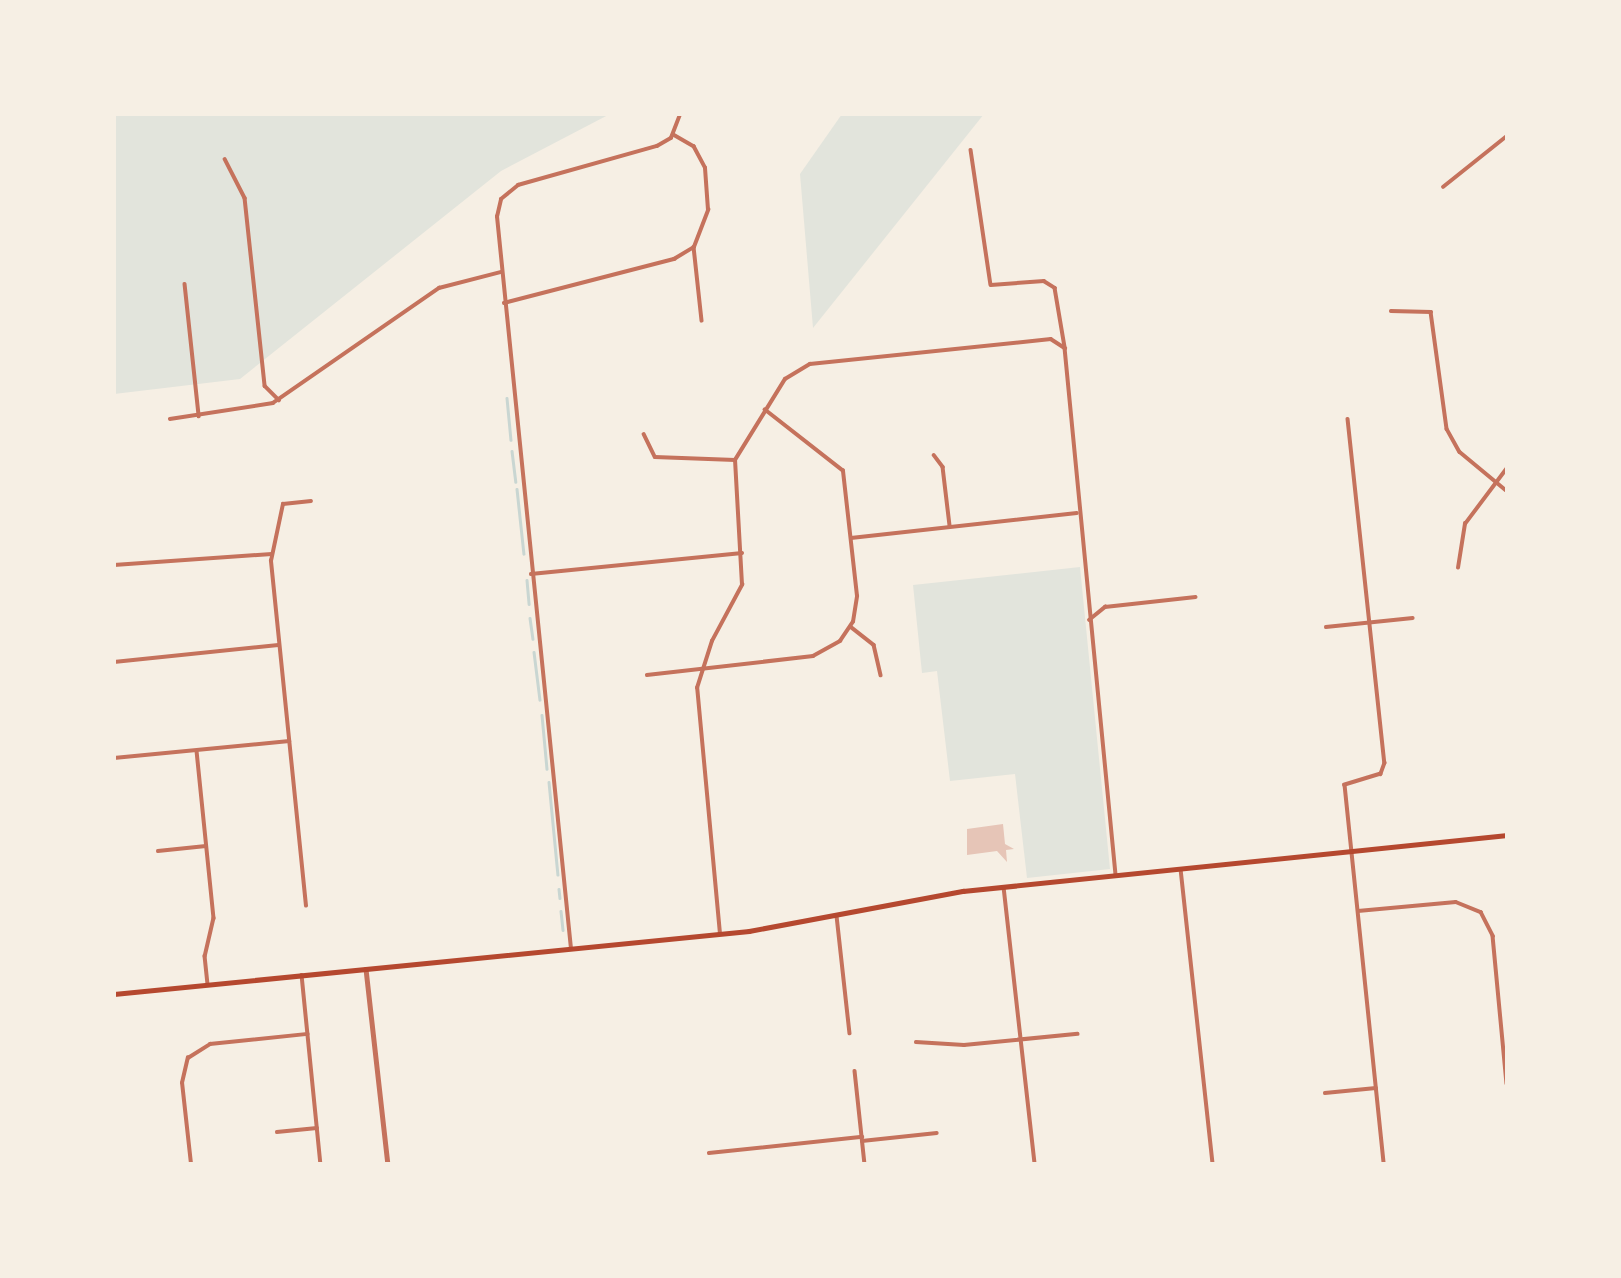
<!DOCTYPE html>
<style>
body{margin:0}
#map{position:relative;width:1621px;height:1278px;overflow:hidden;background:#f6efe4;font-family:Roboto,sans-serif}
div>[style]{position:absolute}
.green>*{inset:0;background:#e2e4dc}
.stream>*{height:2.5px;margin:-1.25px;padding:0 1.25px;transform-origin:1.25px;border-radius:1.25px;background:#c9d6d2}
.building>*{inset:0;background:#e6c5b7}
.minor>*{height:3.5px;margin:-1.75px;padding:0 1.75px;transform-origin:1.75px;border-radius:1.75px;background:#c5725c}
.tertiary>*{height:4.5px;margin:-2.25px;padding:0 2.25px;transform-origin:2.25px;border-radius:2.25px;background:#c5725c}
.secondary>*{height:4.5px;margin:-2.25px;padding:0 2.25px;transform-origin:2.25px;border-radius:2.25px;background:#b5482f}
span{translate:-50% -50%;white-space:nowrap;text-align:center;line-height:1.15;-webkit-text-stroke:6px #f6efe4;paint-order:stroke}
.frame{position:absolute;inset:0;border:116px solid #f6efe4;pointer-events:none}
</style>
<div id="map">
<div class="green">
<i style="clip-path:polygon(114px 114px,610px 114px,501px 171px,240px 379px,114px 394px)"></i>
<i style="clip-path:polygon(842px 114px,984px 114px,813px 328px,800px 174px)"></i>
<i style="clip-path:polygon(1080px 567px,1110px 869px,1027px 878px,1015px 774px,950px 781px,937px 671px,922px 673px,913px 585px)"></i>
</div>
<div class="stream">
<i style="left:507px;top:398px;width:42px;rotate:84.6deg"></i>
<i style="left:512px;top:451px;width:31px;rotate:83deg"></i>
<i style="left:517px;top:489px;width:65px;rotate:83.9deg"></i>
<i style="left:527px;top:580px;width:24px;rotate:85deg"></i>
<i style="left:530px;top:618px;width:21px;rotate:82deg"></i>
<i style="left:534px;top:652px;width:48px;rotate:82.9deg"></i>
<i style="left:542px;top:715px;width:54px;rotate:84.7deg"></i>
<i style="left:549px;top:782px;width:93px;rotate:84.5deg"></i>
<i style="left:559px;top:889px;width:9px;rotate:84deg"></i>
<i style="left:561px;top:911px;width:19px;rotate:84deg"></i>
</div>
<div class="building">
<i style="clip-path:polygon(1003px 824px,1005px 844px,1014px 849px,1006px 850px,1007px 862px,997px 851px,967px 855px,967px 829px)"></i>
</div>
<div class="minor">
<i style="left:971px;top:150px;width:136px;rotate:81.6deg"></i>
<i style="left:991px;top:285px;width:53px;rotate:-4.3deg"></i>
<i style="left:1044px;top:281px;width:13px;rotate:32deg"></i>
<i style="left:1055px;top:288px;width:60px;rotate:80.4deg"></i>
<i style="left:225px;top:159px;width:44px;rotate:62.9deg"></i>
<i style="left:245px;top:198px;width:189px;rotate:83.9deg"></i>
<i style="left:265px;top:386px;width:20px;rotate:45deg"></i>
<i style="left:1443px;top:187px;width:82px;rotate:-38.6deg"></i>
<i style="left:694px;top:247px;width:74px;rotate:83.8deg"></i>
<i style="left:185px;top:284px;width:133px;rotate:83.9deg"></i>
<i style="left:504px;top:303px;width:176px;rotate:-14.5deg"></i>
<i style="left:674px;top:259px;width:23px;rotate:-31deg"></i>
<i style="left:694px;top:247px;width:40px;rotate:-69deg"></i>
<i style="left:708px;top:210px;width:42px;rotate:-94.1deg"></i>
<i style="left:705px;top:168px;width:24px;rotate:-118deg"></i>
<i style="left:694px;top:147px;width:24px;rotate:-150deg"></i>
<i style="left:1391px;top:311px;width:40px;rotate:1.4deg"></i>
<i style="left:1431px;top:312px;width:118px;rotate:82.2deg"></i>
<i style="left:1447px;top:429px;width:26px;rotate:61deg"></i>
<i style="left:1460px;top:452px;width:61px;rotate:39.7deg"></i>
<i style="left:170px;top:419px;width:104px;rotate:-8.8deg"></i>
<i style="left:273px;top:403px;width:202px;rotate:-34.7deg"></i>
<i style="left:439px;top:288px;width:64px;rotate:-14.5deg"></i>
<i style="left:1348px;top:419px;width:346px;rotate:83.9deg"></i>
<i style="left:1385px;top:763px;width:12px;rotate:110deg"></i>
<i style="left:1381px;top:774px;width:38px;rotate:163deg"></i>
<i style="left:1345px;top:785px;width:381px;rotate:84.1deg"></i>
<i style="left:644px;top:434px;width:25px;rotate:64deg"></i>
<i style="left:655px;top:457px;width:80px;rotate:2.1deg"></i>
<i style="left:934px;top:455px;width:15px;rotate:53deg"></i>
<i style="left:943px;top:467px;width:59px;rotate:83.2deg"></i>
<i style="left:851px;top:538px;width:227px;rotate:-6.3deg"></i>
<i style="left:114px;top:565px;width:158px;rotate:-4deg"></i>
<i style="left:1458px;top:568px;width:45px;rotate:-81deg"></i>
<i style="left:1465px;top:524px;width:70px;rotate:-53.1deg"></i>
<i style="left:531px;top:574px;width:212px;rotate:-5.7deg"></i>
<i style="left:1089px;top:620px;width:21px;rotate:-39deg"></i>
<i style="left:1105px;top:607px;width:91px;rotate:-6.3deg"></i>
<i style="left:851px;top:627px;width:29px;rotate:38deg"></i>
<i style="left:874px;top:645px;width:31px;rotate:77deg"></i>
<i style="left:1326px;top:627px;width:87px;rotate:-5.9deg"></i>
<i style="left:114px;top:662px;width:165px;rotate:-5.9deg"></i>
<i style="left:647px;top:675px;width:167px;rotate:-6.5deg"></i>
<i style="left:813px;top:656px;width:31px;rotate:-29deg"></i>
<i style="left:840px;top:641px;width:23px;rotate:-56deg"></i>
<i style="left:853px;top:622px;width:26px;rotate:-81deg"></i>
<i style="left:857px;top:596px;width:126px;rotate:-96.4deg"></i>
<i style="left:843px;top:471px;width:99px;rotate:-142deg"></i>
<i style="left:197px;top:751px;width:168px;rotate:84.2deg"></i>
<i style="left:214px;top:918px;width:39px;rotate:103deg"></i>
<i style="left:205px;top:956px;width:29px;rotate:84deg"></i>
<i style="left:114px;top:758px;width:176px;rotate:-5.5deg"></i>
<i style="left:158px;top:851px;width:48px;rotate:-5.9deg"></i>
<i style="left:1181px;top:869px;width:297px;rotate:83.8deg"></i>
<i style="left:1004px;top:887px;width:279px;rotate:83.6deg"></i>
<i style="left:306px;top:906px;width:347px;rotate:-95.8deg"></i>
<i style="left:271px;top:561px;width:58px;rotate:-78.1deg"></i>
<i style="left:283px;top:504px;width:28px;rotate:-6deg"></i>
<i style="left:1358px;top:911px;width:98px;rotate:-5.2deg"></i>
<i style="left:1456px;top:902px;width:27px;rotate:22deg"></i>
<i style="left:1481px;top:912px;width:27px;rotate:63deg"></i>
<i style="left:1493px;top:936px;width:148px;rotate:84.6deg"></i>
<i style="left:837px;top:916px;width:118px;rotate:83.7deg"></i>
<i style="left:720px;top:934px;width:247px;rotate:-95.3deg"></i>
<i style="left:697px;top:688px;width:49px;rotate:-72.3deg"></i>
<i style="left:712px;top:641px;width:64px;rotate:-61.8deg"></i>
<i style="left:742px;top:585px;width:125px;rotate:-93.2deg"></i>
<i style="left:735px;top:460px;width:95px;rotate:-58.3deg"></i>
<i style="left:785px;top:379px;width:29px;rotate:-31deg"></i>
<i style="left:810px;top:364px;width:242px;rotate:-5.9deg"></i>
<i style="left:1051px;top:339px;width:17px;rotate:33deg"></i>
<i style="left:1065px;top:348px;width:529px;rotate:84.47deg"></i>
<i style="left:571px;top:949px;width:736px;rotate:-95.77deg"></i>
<i style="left:497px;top:217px;width:18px;rotate:-77deg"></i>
<i style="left:501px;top:199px;width:22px;rotate:-39deg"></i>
<i style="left:518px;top:185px;width:144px;rotate:-15.7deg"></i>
<i style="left:657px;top:146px;width:16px;rotate:-30deg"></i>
<i style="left:671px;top:138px;width:26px;rotate:-69deg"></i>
<i style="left:302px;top:975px;width:190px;rotate:84.3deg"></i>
<i style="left:916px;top:1042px;width:48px;rotate:3.6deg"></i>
<i style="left:964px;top:1045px;width:114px;rotate:-5.6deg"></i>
<i style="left:855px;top:1071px;width:94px;rotate:83.9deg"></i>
<i style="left:1325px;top:1093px;width:51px;rotate:-5.6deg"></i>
<i style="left:277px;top:1132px;width:40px;rotate:-5.7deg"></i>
<i style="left:862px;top:1141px;width:75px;rotate:-6.1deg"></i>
<i style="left:709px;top:1153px;width:154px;rotate:-6deg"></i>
<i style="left:191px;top:1164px;width:81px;rotate:-96.3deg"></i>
<i style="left:182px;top:1083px;width:26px;rotate:-77deg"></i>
<i style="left:188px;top:1058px;width:26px;rotate:-32deg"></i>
<i style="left:210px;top:1044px;width:98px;rotate:-5.9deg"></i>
</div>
<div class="tertiary">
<i style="left:366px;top:969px;width:196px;rotate:83.6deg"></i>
</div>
<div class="secondary">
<i style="left:114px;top:994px;width:638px;rotate:-5.67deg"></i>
<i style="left:749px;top:931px;width:218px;rotate:-10.6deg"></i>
<i style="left:963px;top:891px;width:547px;rotate:-5.88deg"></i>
</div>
<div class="frame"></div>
</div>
